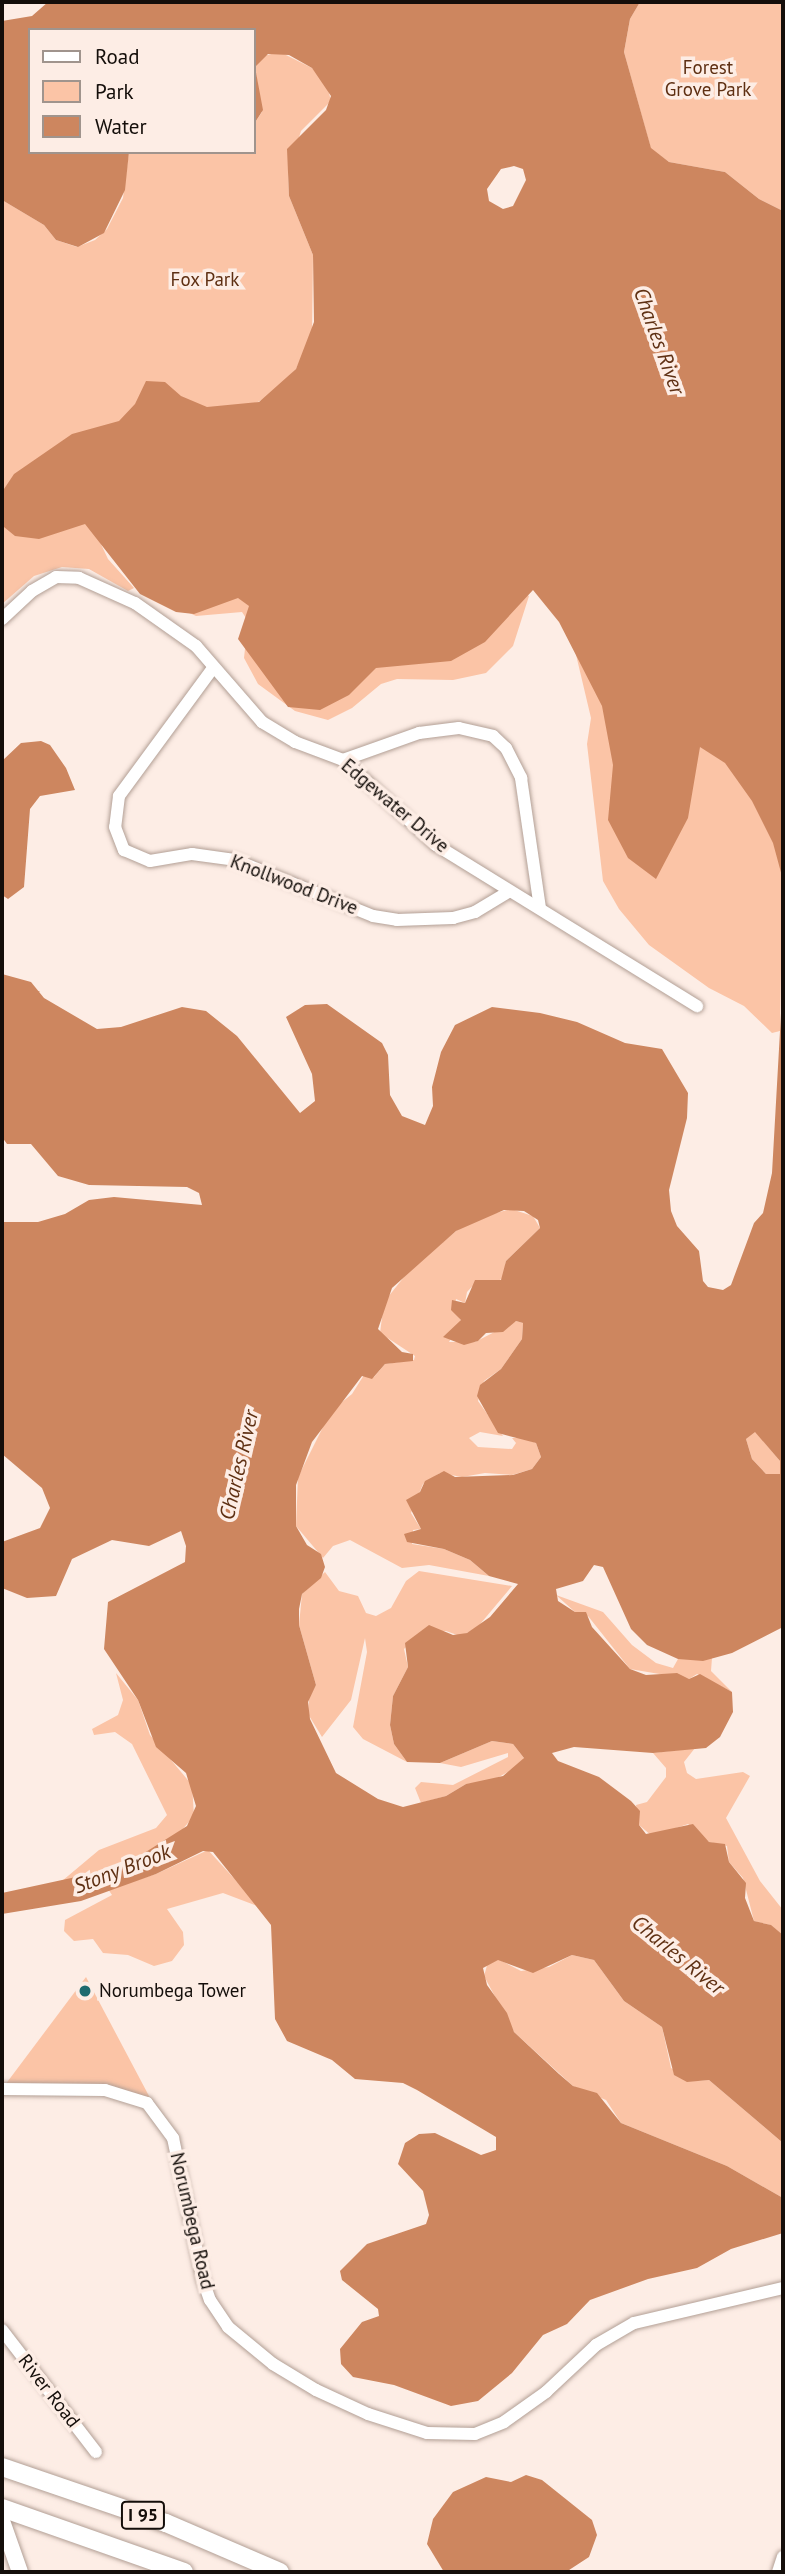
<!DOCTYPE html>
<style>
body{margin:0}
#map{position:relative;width:785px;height:2574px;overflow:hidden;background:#fdede5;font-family:"PT Sans",sans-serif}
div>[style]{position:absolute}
.green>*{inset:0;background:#fbc4a6}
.water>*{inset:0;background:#cd865f}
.roads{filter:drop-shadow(0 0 2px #b29f95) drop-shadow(0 0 2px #b29f95)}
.minor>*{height:12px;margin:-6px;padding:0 6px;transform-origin:6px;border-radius:6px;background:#fff}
.major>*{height:16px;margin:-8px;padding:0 8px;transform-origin:8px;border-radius:8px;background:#fff}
.highway>*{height:18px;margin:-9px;padding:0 9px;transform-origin:9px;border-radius:9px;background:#fff}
.dots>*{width:19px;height:19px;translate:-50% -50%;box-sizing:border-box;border:4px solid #fdede5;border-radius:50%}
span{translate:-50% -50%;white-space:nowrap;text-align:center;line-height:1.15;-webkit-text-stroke:7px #fdede5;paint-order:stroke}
.shield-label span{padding:2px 5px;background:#fdede5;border:2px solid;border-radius:5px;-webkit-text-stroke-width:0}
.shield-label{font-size:18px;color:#140e0a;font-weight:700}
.park-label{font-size:19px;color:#5e2f12}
.street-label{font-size:19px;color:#140e0a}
.poi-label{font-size:19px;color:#140e0a}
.left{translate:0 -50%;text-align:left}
.water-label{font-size:21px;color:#5f3013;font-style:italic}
.frame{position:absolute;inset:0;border:4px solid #140e0a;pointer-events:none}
.legend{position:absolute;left:28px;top:28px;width:228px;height:126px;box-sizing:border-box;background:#fdede5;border:2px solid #a0948d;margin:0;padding:9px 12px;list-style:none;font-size:21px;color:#140e0a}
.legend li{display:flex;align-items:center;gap:14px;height:35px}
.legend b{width:35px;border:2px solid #a0948d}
</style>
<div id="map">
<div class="green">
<i style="clip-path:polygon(640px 2px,783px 2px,783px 211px,759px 199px,725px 172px,669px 162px,651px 149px,624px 52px,630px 19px)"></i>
<i style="clip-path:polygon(280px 52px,312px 68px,327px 85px,331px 101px,301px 131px,288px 172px,289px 196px,313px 255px,312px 336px,296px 369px,271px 395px,256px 403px,529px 596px,513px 646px,486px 673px,453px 680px,397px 679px,381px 684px,352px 708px,328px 720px,295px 711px,258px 684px,244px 658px,248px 621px,242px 612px,196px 616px,179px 608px,100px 542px,108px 559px,134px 588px,128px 591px,89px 569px,62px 567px,34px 576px,2px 604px,2px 200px,44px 225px,56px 240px,77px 247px,95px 240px,107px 229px,123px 198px,129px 152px,254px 152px,254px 124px,262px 112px,255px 67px,263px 56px)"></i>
<i style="clip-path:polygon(573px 642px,716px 747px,783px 845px,780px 1031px,772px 1033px,744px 1006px,709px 988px,649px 945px,619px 909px,603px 881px,587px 744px,591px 718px)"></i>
<i style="clip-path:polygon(511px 1209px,533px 1216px,540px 1228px,506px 1261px,503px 1278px,495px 1283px,478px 1280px,467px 1292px,465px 1303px,456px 1299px,454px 1312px,461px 1320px,449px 1342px,475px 1342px,516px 1321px,523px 1323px,522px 1339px,501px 1369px,484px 1381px,478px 1401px,503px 1436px,480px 1432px,469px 1438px,478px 1447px,512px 1449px,516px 1443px,512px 1438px,523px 1438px,536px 1443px,541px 1457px,532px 1469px,512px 1475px,485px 1473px,462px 1477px,440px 1473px,423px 1484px,411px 1513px,421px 1529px,413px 1530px,412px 1544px,444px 1549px,470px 1560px,489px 1576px,429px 1565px,402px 1568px,350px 1540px,333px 1546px,323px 1558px,296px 1526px,298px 1477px,331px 1411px,352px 1394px,364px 1375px,374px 1377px,385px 1364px,414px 1360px,415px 1356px,380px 1333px,384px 1302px,408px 1272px,456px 1231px,477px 1218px)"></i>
<i style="clip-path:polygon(755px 1431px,780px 1461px,780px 1474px,766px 1474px,752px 1459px,746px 1439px)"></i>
<i style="clip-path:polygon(419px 1571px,512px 1586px,476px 1629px,460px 1636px,446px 1631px,421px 1633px,404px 1649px,408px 1667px,393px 1696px,390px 1725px,394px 1744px,407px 1762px,363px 1739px,353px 1727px,367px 1652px,365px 1638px,351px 1700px,322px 1737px,308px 1714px,309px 1698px,316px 1685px,299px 1625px,302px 1594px,325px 1572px,339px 1591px,358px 1596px,366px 1613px,376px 1616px,391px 1608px,406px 1581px)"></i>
<i style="clip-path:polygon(556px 1595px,603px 1612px,632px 1645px,656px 1663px,673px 1668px,678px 1659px,712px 1658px,711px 1671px,732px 1692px,697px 1674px,689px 1679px,630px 1669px,588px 1616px,575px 1612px)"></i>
<i style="clip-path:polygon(116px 1673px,138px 1700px,150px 1735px,192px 1785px,194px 1816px,181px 1831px,122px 1867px,62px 1881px,99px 1850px,156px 1828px,167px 1815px,132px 1744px,115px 1732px,94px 1735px,92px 1729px,118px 1715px,123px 1700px)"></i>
<i style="clip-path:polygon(492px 1741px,513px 1744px,524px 1758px,520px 1765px,490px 1782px,466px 1784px,446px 1796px,421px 1803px,415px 1788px,421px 1782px,453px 1785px,508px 1757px,508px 1753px,461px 1767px,440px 1763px)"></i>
<i style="clip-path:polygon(695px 1748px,684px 1762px,687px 1773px,696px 1779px,743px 1772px,750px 1776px,726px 1818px,760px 1881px,783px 1910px,783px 1935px,770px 1925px,754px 1921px,743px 1878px,729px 1862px,727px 1846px,709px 1842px,688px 1824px,652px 1836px,639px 1825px,636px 1805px,647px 1802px,666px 1777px,666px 1768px,653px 1753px)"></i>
<i style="clip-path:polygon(208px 1850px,260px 1907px,223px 1893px,167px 1909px,183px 1932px,184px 1945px,172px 1961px,154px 1966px,128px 1955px,103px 1953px,93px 1939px,74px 1941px,64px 1931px,65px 1920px,112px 1895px,108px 1889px,156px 1874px)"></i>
<i style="clip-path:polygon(572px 1955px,594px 1960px,624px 2001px,662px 2027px,671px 2068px,694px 2081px,709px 2080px,783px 2143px,783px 2198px,727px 2166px,621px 2123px,606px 2100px,573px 2086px,514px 2032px,484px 1976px,488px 1962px,498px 1959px,521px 1971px,549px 1967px)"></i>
<i style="clip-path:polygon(86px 1977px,158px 2113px,135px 2095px,2px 2089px)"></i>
</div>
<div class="water">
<i style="clip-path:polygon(evenodd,48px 2px,640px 2px,630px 19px,624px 52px,651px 148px,669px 162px,725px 172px,759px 199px,783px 211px,783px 880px,773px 843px,752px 801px,725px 763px,700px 747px,688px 818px,656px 879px,628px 858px,608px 820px,613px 765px,602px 706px,559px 622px,533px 590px,485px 642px,451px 661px,376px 668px,349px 695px,320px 710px,288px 707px,238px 639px,249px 606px,238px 598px,194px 614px,176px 612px,140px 594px,85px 524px,39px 539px,15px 536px,4px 527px,2px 492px,14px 474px,72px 434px,119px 421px,135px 404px,146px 381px,165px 382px,181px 396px,207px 407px,259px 402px,296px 369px,314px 322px,313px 255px,289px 196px,287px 149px,326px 110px,331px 96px,312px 68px,289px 55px,268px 54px,255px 67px,263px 110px,254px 124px,254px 30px,30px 30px,30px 152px,129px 152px,125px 190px,104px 233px,78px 247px,56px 240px,44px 225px,2px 200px,2px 21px,32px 16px,48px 2px,514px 166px,523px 169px,526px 180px,513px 206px,503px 209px,489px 201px,487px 189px,501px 169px,514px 166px)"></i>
<i style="clip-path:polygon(41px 741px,50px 745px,66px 768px,75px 790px,40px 796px,30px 809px,24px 887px,8px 899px,2px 895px,2px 761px,21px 743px)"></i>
<i style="clip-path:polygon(evenodd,2px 974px,31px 982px,44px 998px,97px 1029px,121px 1027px,182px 1007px,206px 1011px,237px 1036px,300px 1113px,315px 1101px,312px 1074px,286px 1017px,305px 1005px,327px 1004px,382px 1043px,388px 1055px,390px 1095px,402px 1116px,425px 1125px,433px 1106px,432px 1087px,441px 1052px,455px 1025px,492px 1007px,540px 1013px,577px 1022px,625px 1043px,662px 1049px,688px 1093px,687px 1118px,669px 1190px,671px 1211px,677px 1226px,699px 1251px,703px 1281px,708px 1287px,723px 1290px,731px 1285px,754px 1223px,763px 1213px,772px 1173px,783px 978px,783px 1627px,732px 1653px,703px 1661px,678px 1659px,647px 1645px,631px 1629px,603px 1567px,594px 1565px,583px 1581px,556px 1589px,558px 1601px,575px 1612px,586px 1612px,592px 1627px,630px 1669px,646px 1675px,677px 1673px,689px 1679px,700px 1674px,732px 1692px,733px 1712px,720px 1737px,706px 1748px,653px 1753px,574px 1747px,552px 1753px,558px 1761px,599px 1777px,631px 1801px,640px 1811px,639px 1825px,646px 1834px,693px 1824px,709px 1842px,725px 1844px,729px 1862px,746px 1883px,745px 1898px,754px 1921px,771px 1925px,783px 1935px,783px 2143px,709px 2080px,687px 2082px,674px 2075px,662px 2027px,624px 2001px,594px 1960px,572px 1955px,533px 1973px,498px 1960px,483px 1968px,487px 1985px,507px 2013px,514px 2032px,559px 2074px,573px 2086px,597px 2093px,621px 2123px,727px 2166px,783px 2198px,783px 2233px,731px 2249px,697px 2268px,648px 2279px,590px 2300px,567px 2324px,543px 2335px,512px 2373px,478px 2401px,451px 2406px,394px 2385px,353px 2377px,341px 2364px,340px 2349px,362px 2322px,379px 2316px,378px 2309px,342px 2280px,340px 2271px,367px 2244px,426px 2224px,429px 2215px,423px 2191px,398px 2164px,405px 2143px,419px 2134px,435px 2133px,481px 2155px,496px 2150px,496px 2137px,417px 2090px,403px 2083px,355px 2079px,332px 2060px,287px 2041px,275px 2019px,271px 1925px,213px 1852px,203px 1851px,156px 1874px,81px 1901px,2px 1914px,2px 1893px,122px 1867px,187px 1826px,196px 1806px,186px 1773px,156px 1747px,138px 1700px,104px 1649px,108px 1602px,185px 1562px,186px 1546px,181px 1531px,149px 1546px,112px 1540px,72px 1559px,56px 1596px,27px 1598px,2px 1588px,2px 1542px,40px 1528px,50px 1508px,42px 1488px,2px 1454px,2px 1222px,38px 1222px,65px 1214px,89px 1200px,114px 1197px,202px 1205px,199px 1193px,187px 1187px,89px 1185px,58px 1176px,31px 1144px,7px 1144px,2px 1137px,2px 974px,504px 1210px,524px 1211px,538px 1220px,540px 1228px,506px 1261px,501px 1280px,475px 1280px,465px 1303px,452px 1300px,451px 1310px,461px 1320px,443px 1337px,464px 1345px,478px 1341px,486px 1333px,503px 1332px,516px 1321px,523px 1323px,522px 1339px,501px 1369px,480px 1385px,477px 1396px,498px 1433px,536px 1443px,541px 1457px,532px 1469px,513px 1475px,455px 1477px,444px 1471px,425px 1481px,420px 1492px,406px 1500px,421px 1529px,404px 1534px,407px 1542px,444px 1549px,470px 1560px,489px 1576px,518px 1584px,490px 1617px,467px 1633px,453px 1635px,429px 1625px,405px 1643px,408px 1667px,393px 1696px,390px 1725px,394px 1744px,407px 1762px,440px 1763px,492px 1741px,513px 1744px,524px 1758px,503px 1776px,466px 1784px,446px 1796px,403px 1807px,378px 1799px,336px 1773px,310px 1719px,308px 1702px,316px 1685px,299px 1625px,299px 1609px,302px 1594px,321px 1578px,325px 1567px,321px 1554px,307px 1545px,296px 1526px,296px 1485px,312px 1442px,362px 1376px,372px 1379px,385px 1364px,413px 1361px,413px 1354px,402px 1352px,378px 1329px,392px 1288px,456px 1231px,504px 1210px,2px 974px,755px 1432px,780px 1461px,780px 1474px,766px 1474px,752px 1459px,746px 1439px,755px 1432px)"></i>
<i style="clip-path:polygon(526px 2475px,542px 2480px,592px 2520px,597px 2535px,589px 2557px,566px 2572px,444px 2572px,427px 2544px,433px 2519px,453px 2492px,486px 2477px,511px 2482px)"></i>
</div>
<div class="roads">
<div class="minor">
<i style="left:2px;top:619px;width:41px;rotate:-43deg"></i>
<i style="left:32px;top:591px;width:28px;rotate:-30deg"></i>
<i style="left:56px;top:577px;width:23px;rotate:2deg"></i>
<i style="left:79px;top:578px;width:61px;rotate:24.1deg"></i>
<i style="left:135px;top:603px;width:75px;rotate:35.2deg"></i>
<i style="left:196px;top:646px;width:101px;rotate:49deg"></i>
<i style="left:262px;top:722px;width:39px;rotate:31deg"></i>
<i style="left:295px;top:742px;width:51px;rotate:20.6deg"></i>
<i style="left:343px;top:760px;width:126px;rotate:42.4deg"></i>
<i style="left:436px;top:845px;width:307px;rotate:31.7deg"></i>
<i style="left:213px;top:668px;width:159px;rotate:126.3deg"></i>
<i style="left:119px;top:796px;width:31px;rotate:97deg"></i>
<i style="left:115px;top:827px;width:25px;rotate:69deg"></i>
<i style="left:124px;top:850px;width:28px;rotate:23deg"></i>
<i style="left:150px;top:861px;width:43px;rotate:-9.5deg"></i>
<i style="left:192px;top:854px;width:43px;rotate:7.9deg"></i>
<i style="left:235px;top:860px;width:149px;rotate:22.1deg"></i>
<i style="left:373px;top:916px;width:24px;rotate:9deg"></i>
<i style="left:397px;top:920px;width:56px;rotate:-2deg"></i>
<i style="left:453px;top:918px;width:23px;rotate:-15deg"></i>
<i style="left:475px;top:912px;width:39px;rotate:-31deg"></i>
<i style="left:343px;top:760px;width:81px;rotate:-19.6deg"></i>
<i style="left:419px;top:733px;width:40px;rotate:-7.1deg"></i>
<i style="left:459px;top:728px;width:35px;rotate:13deg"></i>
<i style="left:493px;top:736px;width:18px;rotate:43deg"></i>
<i style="left:506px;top:748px;width:34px;rotate:63deg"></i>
<i style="left:521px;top:778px;width:131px;rotate:81.7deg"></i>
<i style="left:2px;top:2089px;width:103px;rotate:0.6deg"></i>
<i style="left:105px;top:2090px;width:44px;rotate:17.2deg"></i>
<i style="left:147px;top:2103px;width:44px;rotate:53.4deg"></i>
<i style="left:173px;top:2138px;width:145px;rotate:78.1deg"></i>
<i style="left:203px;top:2280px;width:21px;rotate:71deg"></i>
<i style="left:210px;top:2300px;width:32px;rotate:56deg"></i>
<i style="left:228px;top:2327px;width:58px;rotate:39.4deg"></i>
<i style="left:273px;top:2364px;width:50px;rotate:31.2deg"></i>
<i style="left:316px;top:2390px;width:57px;rotate:24.8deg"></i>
<i style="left:368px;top:2414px;width:62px;rotate:17.9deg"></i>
<i style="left:427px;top:2433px;width:48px;rotate:1.2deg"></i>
<i style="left:475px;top:2434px;width:31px;rotate:-22deg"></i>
<i style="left:504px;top:2422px;width:52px;rotate:-35.5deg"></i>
<i style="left:546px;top:2392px;width:69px;rotate:-43.2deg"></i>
<i style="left:596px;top:2345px;width:44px;rotate:-30.1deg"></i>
<i style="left:634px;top:2323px;width:153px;rotate:-13.2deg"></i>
<i style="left:2px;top:2330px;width:154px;rotate:52.4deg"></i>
<i style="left:778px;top:2572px;width:16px;rotate:-72deg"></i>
</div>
<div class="major">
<i style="left:2px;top:2521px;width:54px;rotate:70.6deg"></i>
</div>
<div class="highway">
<i style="left:2px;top:2467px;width:173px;rotate:18.9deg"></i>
<i style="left:166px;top:2523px;width:124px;rotate:23.3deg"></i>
<i style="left:2px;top:2508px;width:193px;rotate:19.4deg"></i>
</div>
</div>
<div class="dots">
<i style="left:85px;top:1991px;background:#1f6b6f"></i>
</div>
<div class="shield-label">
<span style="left:143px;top:2515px">I 95</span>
</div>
<div class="park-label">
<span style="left:708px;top:79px">Forest<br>Grove Park</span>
<span style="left:205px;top:280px">Fox Park</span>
</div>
<div class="street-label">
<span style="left:395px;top:806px;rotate:40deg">Edgewater Drive</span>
<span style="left:294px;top:885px;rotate:21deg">Knollwood Drive</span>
<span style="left:192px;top:2221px;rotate:77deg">Norumbega Road</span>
<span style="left:49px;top:2391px;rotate:52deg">River Road</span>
</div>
<div class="poi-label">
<span class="left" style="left:99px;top:1991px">Norumbega Tower</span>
</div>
<div class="water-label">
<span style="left:659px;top:341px;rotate:70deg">Charles River</span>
<span style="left:239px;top:1465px;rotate:-77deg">Charles River</span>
<span style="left:122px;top:1869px;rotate:-21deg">Stony Brook</span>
<span style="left:678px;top:1955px;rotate:39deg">Charles River</span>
</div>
<div class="frame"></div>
<ul class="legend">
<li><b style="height:9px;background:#fff"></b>Road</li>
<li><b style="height:19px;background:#fbc4a6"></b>Park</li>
<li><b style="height:19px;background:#cd865f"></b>Water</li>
</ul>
</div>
